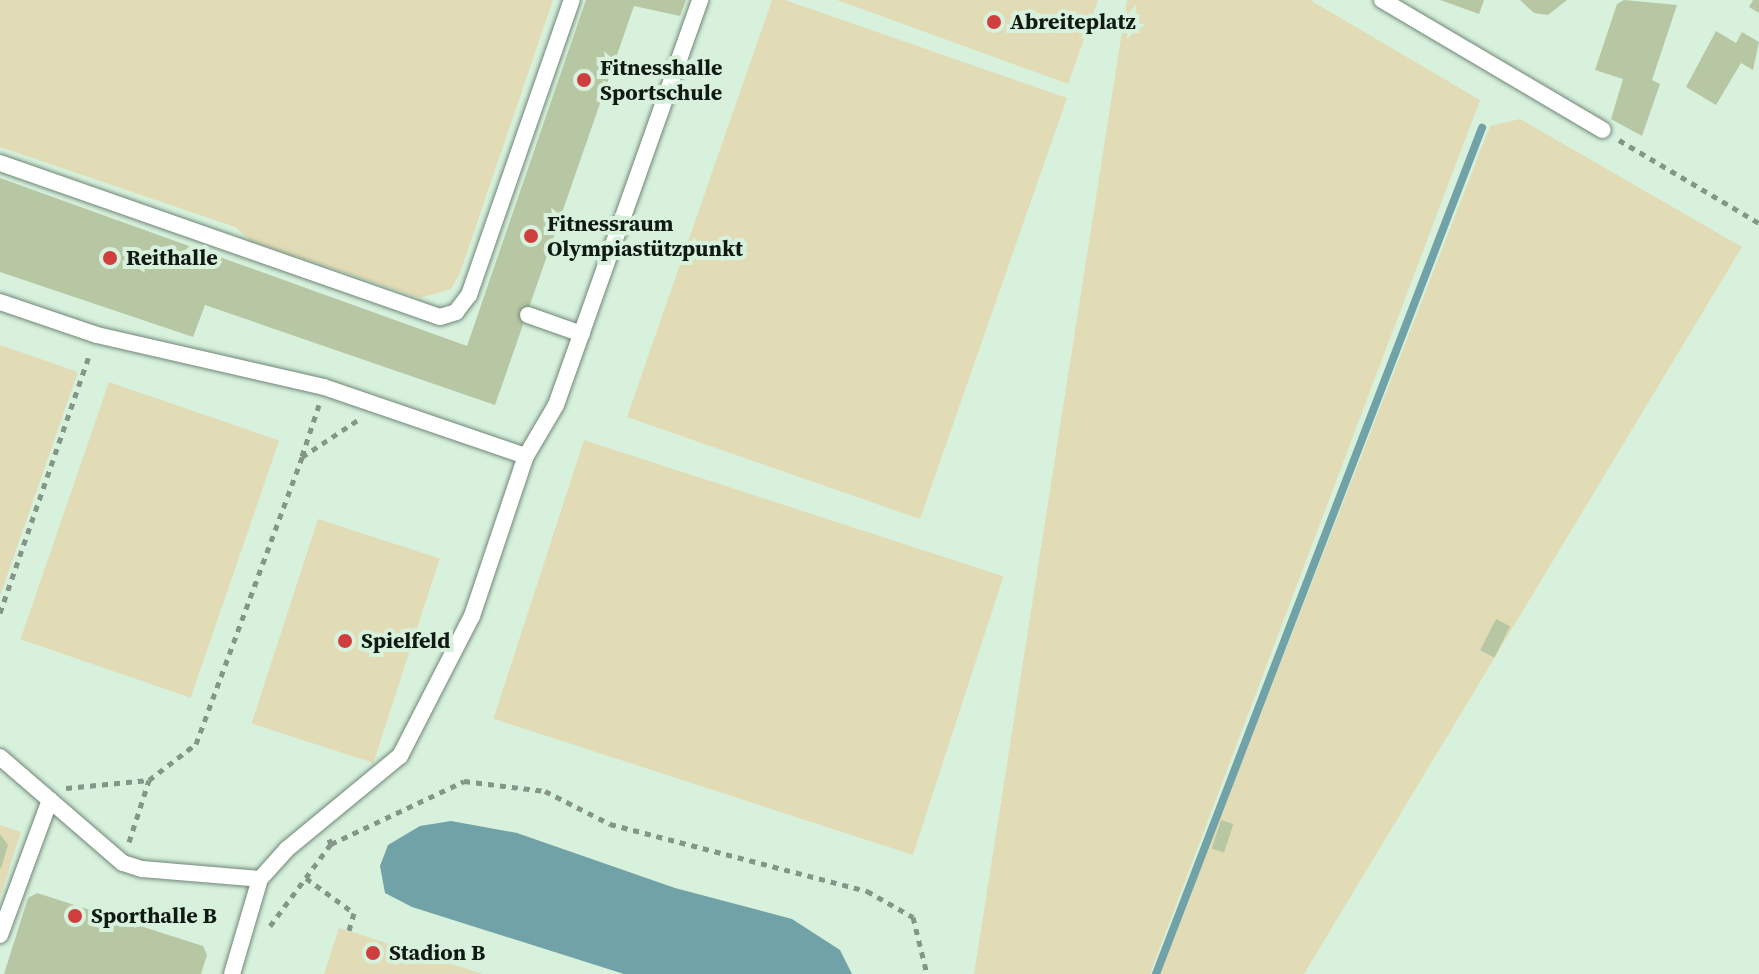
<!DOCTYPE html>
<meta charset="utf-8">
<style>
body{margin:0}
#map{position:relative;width:1759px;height:974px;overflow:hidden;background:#d7f1dd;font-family:"Source Serif 4",serif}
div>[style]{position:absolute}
.green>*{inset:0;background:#e1dcb6;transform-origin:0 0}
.water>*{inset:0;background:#70a2a7}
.stream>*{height:8px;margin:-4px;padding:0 4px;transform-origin:4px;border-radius:4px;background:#70a2a7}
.building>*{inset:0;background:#b7c7a3;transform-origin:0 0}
.path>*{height:5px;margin-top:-2.5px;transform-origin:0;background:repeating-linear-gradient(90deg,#839687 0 6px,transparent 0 12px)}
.roads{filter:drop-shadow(0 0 2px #708776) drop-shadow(0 0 2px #708776)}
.lane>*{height:16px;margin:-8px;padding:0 8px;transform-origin:8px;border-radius:8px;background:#fff}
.dots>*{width:22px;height:22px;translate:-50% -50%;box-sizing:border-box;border:4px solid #d7f1dd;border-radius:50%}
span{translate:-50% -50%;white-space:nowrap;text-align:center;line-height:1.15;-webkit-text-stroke:8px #d7f1dd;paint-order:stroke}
.poi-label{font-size:22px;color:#101912;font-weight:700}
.left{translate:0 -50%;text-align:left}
</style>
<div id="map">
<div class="green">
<i style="clip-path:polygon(0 0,553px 0,460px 273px,451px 289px,420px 298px,251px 241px,235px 227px,0 147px)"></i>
<i style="clip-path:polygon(772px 0,785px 0,1067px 98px,920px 519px,627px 417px)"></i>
<i style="clip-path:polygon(837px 0,1098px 0,1068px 84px)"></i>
<i style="clip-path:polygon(1127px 0,1310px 0,1480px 100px,1150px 974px,974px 974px)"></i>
<i style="clip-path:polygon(1520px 119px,1742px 247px,1304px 974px,1159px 974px,1490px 126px)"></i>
<i style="clip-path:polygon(0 345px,78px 372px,0 596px)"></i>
<i style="left:109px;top:382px;width:180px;height:272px;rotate:19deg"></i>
<i style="left:584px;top:440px;width:441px;height:293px;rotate:18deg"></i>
<i style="left:318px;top:519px;width:128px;height:215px;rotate:18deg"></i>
<i style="clip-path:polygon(0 825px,21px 832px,0 897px)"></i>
<i style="clip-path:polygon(339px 928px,349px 931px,483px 974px,324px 974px)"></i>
</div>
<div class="water">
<i style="clip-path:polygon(451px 821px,517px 833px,675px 888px,792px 919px,840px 950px,852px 974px,624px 974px,412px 907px,385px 893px,380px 866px,388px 845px,420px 826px)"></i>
</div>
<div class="stream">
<i style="left:1156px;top:974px;width:907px;rotate:-68.93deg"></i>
</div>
<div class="building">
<i style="clip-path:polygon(586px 0,686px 0,680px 16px,634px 6px,495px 405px,205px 305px,193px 337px,0 272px,0 178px,467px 346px)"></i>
<i style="clip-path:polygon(1440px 0,1484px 0,1479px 14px)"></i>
<i style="clip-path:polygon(1520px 0,1567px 0,1548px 15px,1534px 13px)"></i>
<i style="clip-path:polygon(1624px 0,1677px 5px,1652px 80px,1660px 84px,1642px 136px,1611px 119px,1623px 79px,1595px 70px,1617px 4px)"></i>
<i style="clip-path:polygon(1753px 0,1759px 0,1759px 13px,1749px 7px)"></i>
<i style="clip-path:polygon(1716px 31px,1736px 43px,1742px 32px,1759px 42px,1753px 70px,1741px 63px,1716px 105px,1686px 87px)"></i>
<i style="left:1496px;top:619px;width:16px;height:35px;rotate:27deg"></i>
<i style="left:1221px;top:820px;width:13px;height:30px;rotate:18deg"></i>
<i style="clip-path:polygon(0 834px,8px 845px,1px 868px,0 868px)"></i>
<i style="clip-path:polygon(37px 893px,203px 946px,207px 955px,201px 974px,4px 974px,28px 898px)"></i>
</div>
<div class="path">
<i style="left:1619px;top:140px;width:163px;rotate:30.7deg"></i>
<i style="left:302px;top:456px;width:54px;rotate:-71.6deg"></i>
<i style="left:0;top:613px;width:275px;rotate:-70.9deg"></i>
<i style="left:66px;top:788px;width:83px;rotate:-5.5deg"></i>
<i style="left:329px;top:839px;width:5px;rotate:68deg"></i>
<i style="left:331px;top:844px;width:147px;rotate:-25.3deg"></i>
<i style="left:464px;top:781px;width:82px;rotate:7deg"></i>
<i style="left:545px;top:791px;width:73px;rotate:26.9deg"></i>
<i style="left:610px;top:824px;width:266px;rotate:14.6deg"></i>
<i style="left:867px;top:891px;width:53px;rotate:29.5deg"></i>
<i style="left:913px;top:917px;width:59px;rotate:76.2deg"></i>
<i style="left:129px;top:842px;width:65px;rotate:-72.1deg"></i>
<i style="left:149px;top:780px;width:59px;rotate:-37.5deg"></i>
<i style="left:196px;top:744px;width:306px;rotate:-69.7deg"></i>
<i style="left:302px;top:457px;width:67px;rotate:-33.5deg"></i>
<i style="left:306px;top:878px;width:59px;rotate:36.1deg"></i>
<i style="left:354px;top:913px;width:19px;rotate:106deg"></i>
<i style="left:270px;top:926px;width:102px;rotate:-53.4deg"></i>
</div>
<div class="roads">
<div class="lane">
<i style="left:1382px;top:0;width:256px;rotate:30.5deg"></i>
<i style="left:0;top:163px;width:466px;rotate:19.3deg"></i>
<i style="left:440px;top:317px;width:17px;rotate:-17deg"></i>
<i style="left:456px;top:312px;width:21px;rotate:-53deg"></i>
<i style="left:469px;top:295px;width:312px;rotate:-70.8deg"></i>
<i style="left:0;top:302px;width:102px;rotate:18.8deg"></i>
<i style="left:97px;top:335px;width:233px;rotate:12.9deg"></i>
<i style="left:324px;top:387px;width:213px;rotate:18.9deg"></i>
<i style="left:526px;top:456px;width:59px;rotate:-59.5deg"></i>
<i style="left:556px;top:405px;width:430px;rotate:-70.4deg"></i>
<i style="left:528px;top:315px;width:57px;rotate:19.4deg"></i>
<i style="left:0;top:757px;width:162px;rotate:40.8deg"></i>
<i style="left:123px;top:863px;width:20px;rotate:18deg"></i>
<i style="left:142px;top:869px;width:118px;rotate:4.8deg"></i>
<i style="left:260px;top:879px;width:40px;rotate:-48deg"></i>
<i style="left:287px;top:849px;width:146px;rotate:-39.5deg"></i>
<i style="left:400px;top:756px;width:157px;rotate:-62.8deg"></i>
<i style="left:472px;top:616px;width:169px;rotate:-71.4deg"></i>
<i style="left:0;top:935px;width:144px;rotate:-69.7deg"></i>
<i style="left:232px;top:974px;width:99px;rotate:-73.6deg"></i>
</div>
</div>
<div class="dots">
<i style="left:994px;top:22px;background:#ce3f3e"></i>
<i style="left:584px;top:80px;background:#ce3f3e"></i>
<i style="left:531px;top:236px;background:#ce3f3e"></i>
<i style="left:110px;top:258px;background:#ce3f3e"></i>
<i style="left:345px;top:641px;background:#ce3f3e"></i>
<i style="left:75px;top:916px;background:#ce3f3e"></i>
<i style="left:373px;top:953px;background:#ce3f3e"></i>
</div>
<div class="poi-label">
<span class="left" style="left:1010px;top:22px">Abreiteplatz</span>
<span class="left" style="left:600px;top:80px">Fitnesshalle<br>Sportschule</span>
<span class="left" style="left:547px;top:236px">Fitnessraum<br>Olympiastützpunkt</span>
<span class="left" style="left:126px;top:258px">Reithalle</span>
<span class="left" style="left:361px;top:641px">Spielfeld</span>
<span class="left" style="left:91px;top:916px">Sporthalle B</span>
<span class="left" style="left:389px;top:953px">Stadion B</span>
</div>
</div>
